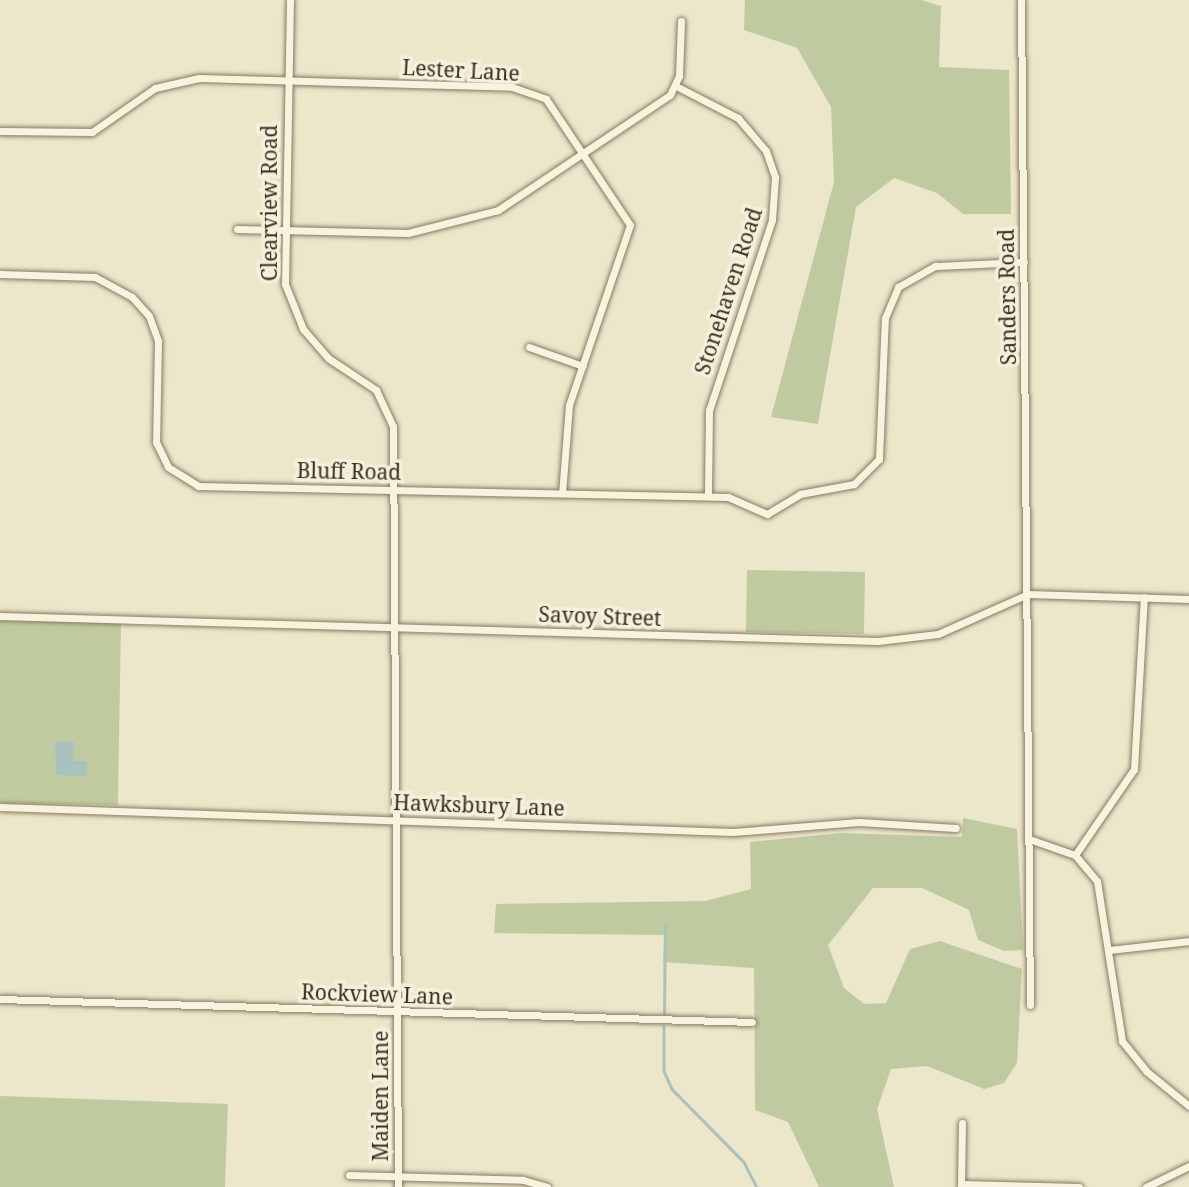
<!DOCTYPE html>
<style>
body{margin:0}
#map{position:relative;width:1189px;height:1187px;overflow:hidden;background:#ece6cb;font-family:"Noto Serif",serif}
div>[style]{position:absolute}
.green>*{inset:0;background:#c0caa0;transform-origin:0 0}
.water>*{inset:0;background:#abc1bd}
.stream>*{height:2.5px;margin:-1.25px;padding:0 1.25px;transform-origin:1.25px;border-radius:1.25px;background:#abc1bd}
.roads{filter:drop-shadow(0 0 2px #887a60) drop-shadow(0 0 2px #887a60)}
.minor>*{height:7px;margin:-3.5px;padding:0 3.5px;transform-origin:3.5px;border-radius:3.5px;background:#f7f3de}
span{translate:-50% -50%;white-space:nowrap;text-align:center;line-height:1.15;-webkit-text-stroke:7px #f4f0db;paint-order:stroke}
.street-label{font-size:21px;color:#3a3123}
</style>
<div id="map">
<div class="green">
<i style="clip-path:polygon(745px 0,921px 0,941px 6px,939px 67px,1009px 70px,1011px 214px,963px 214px,937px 193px,894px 178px,856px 207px,818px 424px,771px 417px,834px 182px,831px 107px,797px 48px,744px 30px)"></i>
<i style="left:747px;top:570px;width:118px;height:62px;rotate:1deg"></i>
<i style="left:0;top:621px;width:121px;height:182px;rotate:1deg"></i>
<i style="clip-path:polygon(963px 818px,1017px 829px,1023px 950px,1004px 951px,978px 940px,969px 910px,922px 888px,873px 888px,828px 945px,844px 988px,864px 1004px,886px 1003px,910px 949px,940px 941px,1022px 969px,1017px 1063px,1004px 1083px,984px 1089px,927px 1066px,891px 1069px,877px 1109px,894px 1187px,819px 1187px,788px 1122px,755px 1110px,754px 968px,663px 962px,665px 935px,494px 933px,496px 904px,705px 901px,751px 889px,750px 842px,841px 833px,962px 837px)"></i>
<i style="left:0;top:1096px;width:228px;height:91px;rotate:2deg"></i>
</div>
<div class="water">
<i style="clip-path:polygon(55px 741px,74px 742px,73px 761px,87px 761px,86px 776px,56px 775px)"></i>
</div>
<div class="stream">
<i style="left:664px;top:1014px;width:89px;rotate:-89.4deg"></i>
<i style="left:664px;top:1026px;width:45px;rotate:90deg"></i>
<i style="left:664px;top:1071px;width:20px;rotate:66deg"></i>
<i style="left:672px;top:1089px;width:103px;rotate:45.4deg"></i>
<i style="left:744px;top:1162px;width:28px;rotate:63deg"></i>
</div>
<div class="roads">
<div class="minor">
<i style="left:290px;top:0;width:284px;rotate:91deg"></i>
<i style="left:285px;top:284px;width:48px;rotate:68.2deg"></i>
<i style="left:303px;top:329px;width:38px;rotate:49deg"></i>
<i style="left:328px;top:358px;width:58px;rotate:33.7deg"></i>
<i style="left:376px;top:390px;width:40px;rotate:65deg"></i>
<i style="left:393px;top:426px;width:761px;rotate:89.62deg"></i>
<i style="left:1021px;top:0;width:1005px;rotate:89.49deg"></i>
<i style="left:676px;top:86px;width:70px;rotate:27.3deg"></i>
<i style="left:738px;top:118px;width:43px;rotate:49.7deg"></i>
<i style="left:766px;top:151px;width:28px;rotate:71deg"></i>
<i style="left:775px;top:177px;width:43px;rotate:94deg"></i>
<i style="left:772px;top:220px;width:200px;rotate:108.3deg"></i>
<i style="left:709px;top:410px;width:86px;rotate:90.7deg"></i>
<i style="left:0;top:131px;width:92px;rotate:0.6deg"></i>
<i style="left:92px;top:132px;width:77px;rotate:-34.9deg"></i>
<i style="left:155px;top:88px;width:45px;rotate:-12.8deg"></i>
<i style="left:199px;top:78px;width:313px;rotate:1.6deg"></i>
<i style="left:512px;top:87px;width:36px;rotate:19deg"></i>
<i style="left:546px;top:99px;width:151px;rotate:56.3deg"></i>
<i style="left:630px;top:225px;width:190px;rotate:108.7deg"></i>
<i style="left:569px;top:405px;width:88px;rotate:94.5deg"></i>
<i style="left:237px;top:229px;width:171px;rotate:1.3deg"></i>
<i style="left:408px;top:233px;width:93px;rotate:-14.3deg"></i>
<i style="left:498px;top:210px;width:207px;rotate:-33.8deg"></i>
<i style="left:670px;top:95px;width:21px;rotate:-65deg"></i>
<i style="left:679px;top:76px;width:55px;rotate:-87.9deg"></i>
<i style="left:0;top:274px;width:95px;rotate:1.8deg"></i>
<i style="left:95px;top:277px;width:42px;rotate:28.4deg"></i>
<i style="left:132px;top:297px;width:25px;rotate:48deg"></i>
<i style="left:149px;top:316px;width:27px;rotate:70deg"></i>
<i style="left:158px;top:341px;width:101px;rotate:91.1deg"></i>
<i style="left:156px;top:442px;width:28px;rotate:64deg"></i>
<i style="left:168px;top:467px;width:36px;rotate:32deg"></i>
<i style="left:198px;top:486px;width:530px;rotate:1.19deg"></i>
<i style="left:728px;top:497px;width:43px;rotate:23.6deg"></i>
<i style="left:767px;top:514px;width:39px;rotate:-31deg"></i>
<i style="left:800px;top:494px;width:55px;rotate:-10.5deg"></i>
<i style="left:854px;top:484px;width:35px;rotate:-45deg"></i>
<i style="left:879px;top:459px;width:141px;rotate:-87.6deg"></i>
<i style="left:885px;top:318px;width:34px;rotate:-67deg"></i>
<i style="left:898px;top:287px;width:43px;rotate:-29.6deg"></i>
<i style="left:935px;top:266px;width:89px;rotate:-2.6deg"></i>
<i style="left:529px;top:347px;width:57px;rotate:19.4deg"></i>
<i style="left:0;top:616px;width:878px;rotate:1.63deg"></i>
<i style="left:878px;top:641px;width:60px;rotate:-6.7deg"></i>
<i style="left:938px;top:634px;width:98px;rotate:-24deg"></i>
<i style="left:1028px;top:594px;width:161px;rotate:1.8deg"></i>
<i style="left:0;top:807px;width:733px;rotate:1.95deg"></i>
<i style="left:733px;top:832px;width:126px;rotate:-4.5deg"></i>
<i style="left:859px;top:822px;width:97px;rotate:3.5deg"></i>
<i style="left:1029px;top:839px;width:49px;rotate:19.2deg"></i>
<i style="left:1075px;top:855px;width:34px;rotate:50deg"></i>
<i style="left:1097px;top:881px;width:162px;rotate:81.1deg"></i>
<i style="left:1122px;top:1041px;width:38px;rotate:51deg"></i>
<i style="left:1146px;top:1071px;width:55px;rotate:39.1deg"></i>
<i style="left:1075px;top:855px;width:104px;rotate:-55.5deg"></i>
<i style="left:1134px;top:769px;width:172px;rotate:-86.7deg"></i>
<i style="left:1109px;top:950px;width:81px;rotate:-6.4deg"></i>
<i style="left:0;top:999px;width:752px;rotate:1.75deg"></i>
<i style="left:349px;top:1175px;width:174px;rotate:1.6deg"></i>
<i style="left:523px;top:1180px;width:25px;rotate:16deg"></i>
<i style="left:961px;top:1184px;width:118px;rotate:1.5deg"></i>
<i style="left:961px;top:1186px;width:63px;rotate:-89.1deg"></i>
<i style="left:1146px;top:1187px;width:48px;rotate:-26deg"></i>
</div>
</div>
<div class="street-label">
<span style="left:461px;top:70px;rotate:3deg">Lester Lane</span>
<span style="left:269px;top:203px;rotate:-90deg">Clearview Road</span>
<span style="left:728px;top:291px;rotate:-72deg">Stonehaven Road</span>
<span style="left:1007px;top:297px;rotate:-91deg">Sanders Road</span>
<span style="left:349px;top:471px;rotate:1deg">Bluff Road</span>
<span style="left:600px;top:616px;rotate:2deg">Savoy Street</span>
<span style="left:479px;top:805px;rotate:2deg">Hawksbury Lane</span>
<span style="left:377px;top:994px;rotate:2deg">Rockview Lane</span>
<span style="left:380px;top:1096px;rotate:-90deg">Maiden Lane</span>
</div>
</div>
